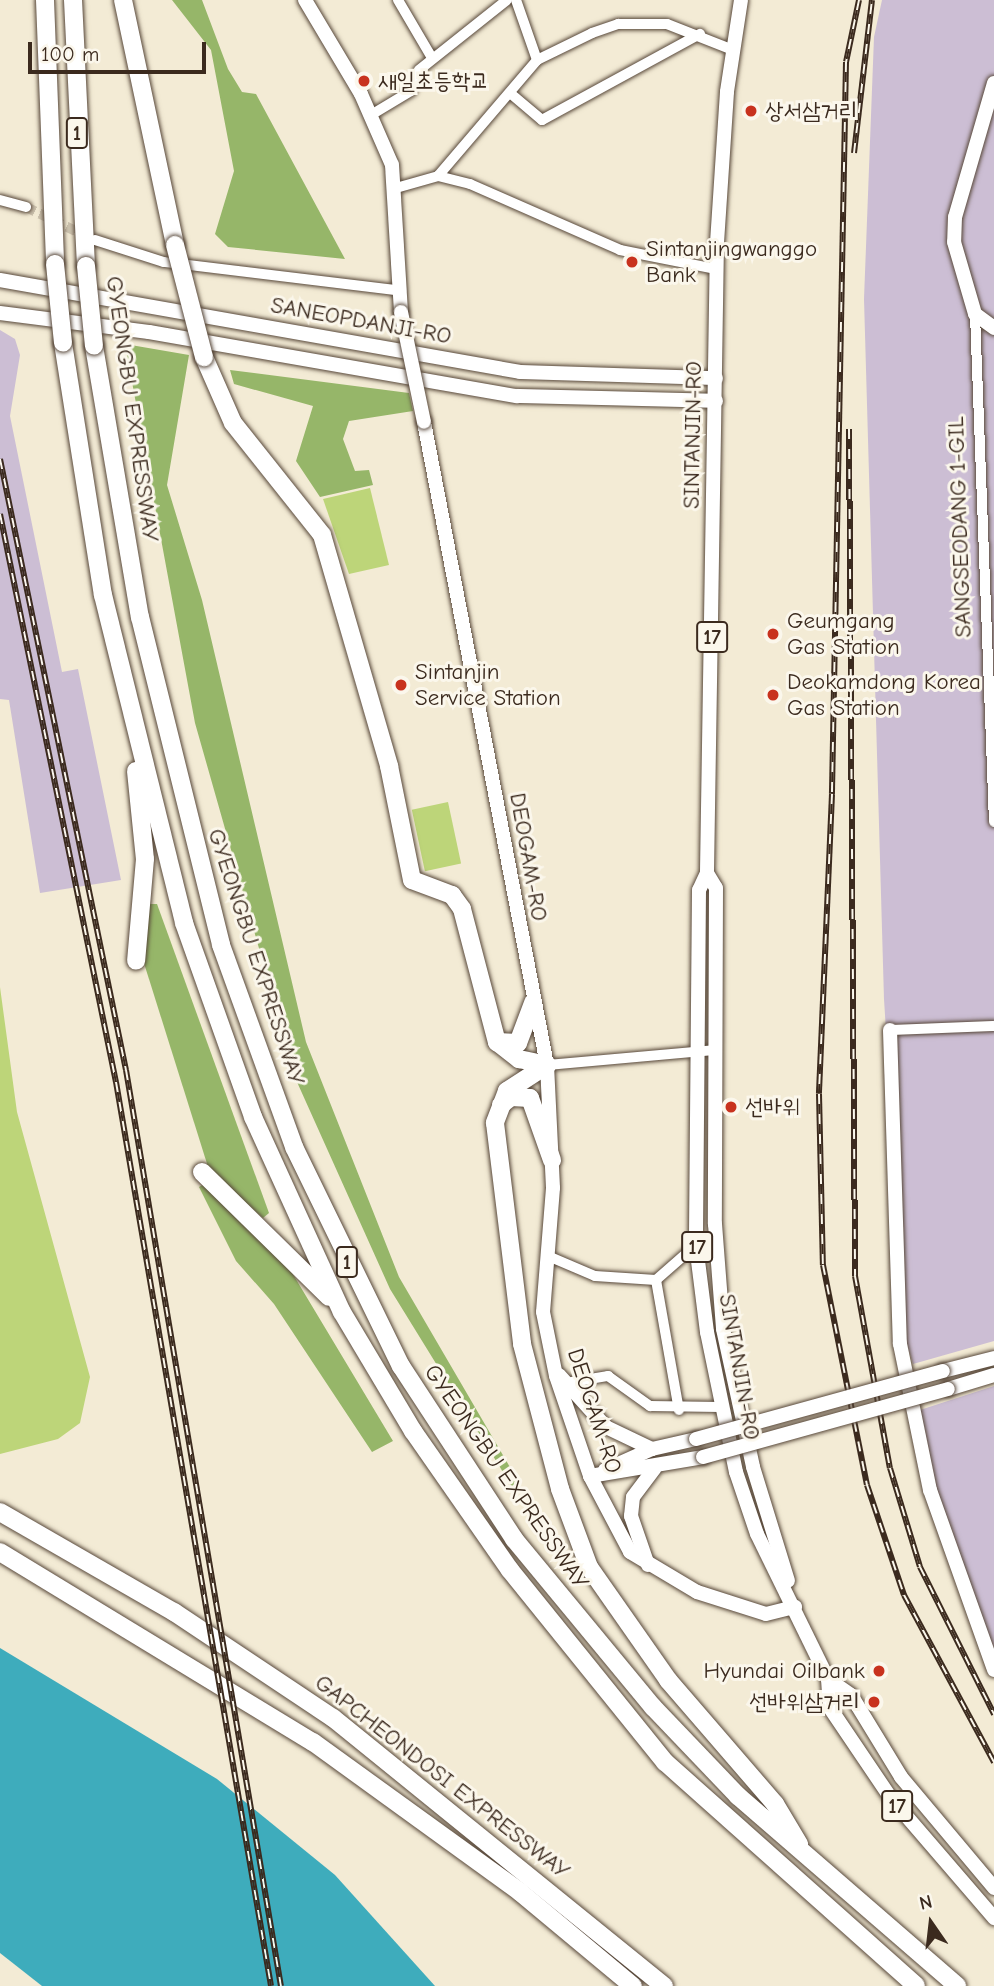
<!DOCTYPE html>
<meta charset="utf-8">
<style>
body{margin:0}
#map{position:relative;width:994px;height:1986px;overflow:hidden;background:#f3ebd5;font-family:"Comic Neue","Poor Story",sans-serif}
div>[style]{position:absolute}
.industrial>*{inset:0;background:#ccbed4}
.green>*{inset:0;background:#bdd579;transform-origin:0 0}
.forest>*{inset:0;background:#96b669}
.water>*{inset:0;background:#3eacbc}
.street-tunnel>*{height:10px;margin-top:-5px;transform-origin:0;background:repeating-linear-gradient(90deg,#cec4b0 0 10px,transparent 0 15px)}
.roads{filter:drop-shadow(0 0 2px #574739) drop-shadow(0 0 2px #574739)}
.street>*{height:10px;margin:-5px;padding:0 5px;transform-origin:5px;border-radius:5px;background:#fff}
.secondary>*{height:14px;margin:-7px;padding:0 7px;transform-origin:7px;border-radius:7px;background:#fff}
.primary>*{height:14px;margin:-7px;padding:0 7px;transform-origin:7px;border-radius:7px;background:#fff}
.highway>*{height:18px;margin:-9px;padding:0 9px;transform-origin:9px;border-radius:9px;background:#fff}
.rail>*{height:6px;margin-top:-3px;transform-origin:0;background:repeating-linear-gradient(90deg,#fbf7ec 0 10px,#3b2a1e 0 20px);box-sizing:border-box;border-block:2px solid #3b2a1e}
.bridges{filter:drop-shadow(0 0 2px #574739) drop-shadow(0 0 2px #574739)}
.secondary-bridge>*{height:14px;margin:-7px;padding:0 7px;transform-origin:7px;border-radius:7px;background:#fff}
.highway-bridge>*{height:18px;margin:-9px;padding:0 9px;transform-origin:9px;border-radius:9px;background:#fff}
.dots>*{width:19px;height:19px;translate:-50% -50%;box-sizing:border-box;border:4px solid #fbf7ec;border-radius:50%}
span{translate:-50% -50%;white-space:nowrap;text-align:center;line-height:1.15;-webkit-text-stroke:6px #fbf7ec;paint-order:stroke}
.shield-label span{padding:2px 5px;background:#fbf7ec;border:2px solid;border-radius:5px;-webkit-text-stroke-width:0}
.shield-label{font-size:21px;color:#3b2a1e;font-weight:700}
.poi-label{font-size:23px;color:#3b2a1e}
.left{translate:0 -50%;text-align:left}
.right{translate:-100% -50%;text-align:right}
.street-label{font-size:23px;color:#3b2a1e}
.north{position:absolute;left:896px;top:1888px;width:70px;height:70px;-webkit-text-stroke:5px #fbf7ec;paint-order:stroke;rotate:346deg;font-size:19px;font-weight:700;line-height:28px;text-align:center;color:#3b2a1e}
.north::after{content:'';display:block;margin:auto;width:24px;height:32px;background:#3b2a1e;clip-path:polygon(50% 0,100% 100%,50% 72%,0 100%)}
.scale{position:absolute;left:28px;top:42px;width:178px;height:32px;box-sizing:border-box;border:4px solid #3b2a1e;border-top:0;padding-left:9px;font-size:21px;line-height:24px;white-space:nowrap;color:#3b2a1e;-webkit-text-stroke:5px #fbf7ec;paint-order:stroke}
</style>
<div id="map">
<div class="industrial">
<i style="clip-path:polygon(882px 0,994px 0,994px 1341px,913px 1364px,905px 1338px,884px 999px,864px 299px,874px 37px)"></i>
<i style="clip-path:polygon(0 330px,15px 339px,20px 355px,10px 416px,62px 672px,78px 669px,121px 880px,40px 893px,9px 700px,0 699px)"></i>
<i style="clip-path:polygon(994px 1386px,994px 1658px,934px 1487px,920px 1410px)"></i>
</div>
<div class="green">
<i style="clip-path:polygon(370px 488px,389px 565px,349px 574px,323px 499px)"></i>
<i style="left:448px;top:802px;width:63px;height:37px;rotate:78deg"></i>
<i style="clip-path:polygon(0 987px,17px 1112px,90px 1377px,80px 1423px,58px 1439px,0 1454px)"></i>
</div>
<div class="forest">
<i style="clip-path:polygon(172px 0,202px 0,228px 69px,242px 92px,256px 94px,345px 259px,228px 247px,215px 234px,234px 171px,211px 50px)"></i>
<i style="clip-path:polygon(125px 344px,189px 355px,167px 485px,202px 600px,306px 1042px,399px 1277px,521px 1486px,514px 1490px,390px 1289px,297px 1082px,195px 723px)"></i>
<i style="clip-path:polygon(230px 370px,409px 393px,413px 411px,349px 421px,343px 439px,355px 471px,369px 470px,373px 485px,320px 497px,296px 461px,313px 406px,234px 384px)"></i>
<i style="clip-path:polygon(149px 904px,157px 904px,269px 1213px,263px 1218px,209px 1170px,143px 960px)"></i>
<i style="clip-path:polygon(206px 1183px,285px 1261px,393px 1441px,372px 1452px,274px 1304px,236px 1261px,199px 1187px)"></i>
</div>
<div class="water">
<i style="clip-path:polygon(0 1648px,217px 1779px,335px 1875px,435px 1986px,42px 1986px,0 1953px)"></i>
</div>
<div class="street-tunnel">
<i style="left:26px;top:207px;width:67px;rotate:25.8deg"></i>
</div>
<div class="roads">
<div class="street">
<i style="left:398px;top:0;width:67px;rotate:59.6deg"></i>
<i style="left:516px;top:0;width:64px;rotate:70.7deg"></i>
<i style="left:510px;top:93px;width:42px;rotate:40.2deg"></i>
<i style="left:542px;top:120px;width:180px;rotate:-28.6deg"></i>
<i style="left:371px;top:115px;width:47px;rotate:-31deg"></i>
<i style="left:411px;top:91px;width:22px;rotate:-69deg"></i>
<i style="left:419px;top:70px;width:112px;rotate:-38.5deg"></i>
<i style="left:438px;top:176px;width:153px;rotate:-49.5deg"></i>
<i style="left:537px;top:60px;width:61px;rotate:-26.1deg"></i>
<i style="left:592px;top:33px;width:28px;rotate:-19deg"></i>
<i style="left:618px;top:24px;width:49px"></i>
<i style="left:667px;top:24px;width:71px;rotate:21.5deg"></i>
<i style="left:396px;top:188px;width:44px;rotate:-15.9deg"></i>
<i style="left:438px;top:176px;width:33px;rotate:14deg"></i>
<i style="left:470px;top:184px;width:164px;rotate:23.7deg"></i>
<i style="left:620px;top:250px;width:98px;rotate:11.2deg"></i>
<i style="left:0;top:200px;width:27px;rotate:15deg"></i>
<i style="left:95px;top:240px;width:72px;rotate:17.7deg"></i>
<i style="left:164px;top:262px;width:234px;rotate:6.9deg"></i>
<i style="left:975px;top:314px;width:508px;rotate:87.86deg"></i>
<i style="left:890px;top:1030px;width:104px;rotate:-2.2deg"></i>
<i style="left:547px;top:1065px;width:168px;rotate:-5.1deg"></i>
<i style="left:548px;top:1256px;width:51px;rotate:23.1deg"></i>
<i style="left:595px;top:1276px;width:61px;rotate:3.8deg"></i>
<i style="left:656px;top:1280px;width:53px;rotate:-41.2deg"></i>
<i style="left:656px;top:1280px;width:132px;rotate:80deg"></i>
<i style="left:566px;top:1383px;width:43px;rotate:-9.5deg"></i>
<i style="left:608px;top:1376px;width:52px;rotate:35.5deg"></i>
<i style="left:650px;top:1406px;width:70px;rotate:0.8deg"></i>
</div>
<div class="secondary">
<i style="left:305px;top:0;width:109px;rotate:59.2deg"></i>
<i style="left:361px;top:94px;width:77px;rotate:66.4deg"></i>
<i style="left:392px;top:165px;width:147px;rotate:86.5deg"></i>
<i style="left:994px;top:83px;width:140px;rotate:106.2deg"></i>
<i style="left:955px;top:217px;width:25px;rotate:92deg"></i>
<i style="left:954px;top:242px;width:75px;rotate:73.7deg"></i>
<i style="left:975px;top:314px;width:24px;rotate:36deg"></i>
<i style="left:0;top:280px;width:528px;rotate:10.03deg"></i>
<i style="left:520px;top:372px;width:196px;rotate:1.8deg"></i>
<i style="left:0;top:313px;width:150px;rotate:7.3deg"></i>
<i style="left:149px;top:332px;width:374px;rotate:9.9deg"></i>
<i style="left:517px;top:396px;width:199px;rotate:1.4deg"></i>
<i style="left:424px;top:422px;width:655px;rotate:79.17deg"></i>
<i style="left:547px;top:1065px;width:123px;rotate:87.2deg"></i>
<i style="left:553px;top:1188px;width:124px;rotate:94.6deg"></i>
<i style="left:543px;top:1312px;width:65px;rotate:78.5deg"></i>
<i style="left:556px;top:1376px;width:106px;rotate:71.2deg"></i>
<i style="left:590px;top:1476px;width:86px;rotate:62.2deg"></i>
<i style="left:630px;top:1552px;width:78px;rotate:30.8deg"></i>
<i style="left:697px;top:1592px;width:72px;rotate:17.7deg"></i>
<i style="left:766px;top:1614px;width:30px;rotate:-14deg"></i>
<i style="left:890px;top:1030px;width:314px;rotate:88.2deg"></i>
<i style="left:900px;top:1344px;width:149px;rotate:78.4deg"></i>
<i style="left:930px;top:1490px;width:191px;rotate:70.4deg"></i>
<i style="left:943px;top:1371px;width:53px;rotate:-14.3deg"></i>
<i style="left:559px;top:1375px;width:70px;rotate:47.9deg"></i>
<i style="left:606px;top:1427px;width:51px;rotate:25.6deg"></i>
<i style="left:948px;top:1389px;width:48px;rotate:-16.9deg"></i>
<i style="left:605px;top:1470px;width:51px;rotate:-24.1deg"></i>
<i style="left:652px;top:1449px;width:45px;rotate:-12.8deg"></i>
<i style="left:590px;top:1476px;width:115px;rotate:-9.5deg"></i>
<i style="left:648px;top:1565px;width:52px;rotate:-109.1deg"></i>
<i style="left:631px;top:1516px;width:19px;rotate:-84deg"></i>
<i style="left:633px;top:1497px;width:36px;rotate:-53deg"></i>
</div>
<div class="primary">
<i style="left:741px;top:0;width:93px;rotate:98.7deg"></i>
<i style="left:727px;top:92px;width:150px;rotate:93.8deg"></i>
<i style="left:717px;top:242px;width:631px;rotate:90.91deg"></i>
<i style="left:707px;top:873px;width:19px;rotate:115deg"></i>
<i style="left:699px;top:890px;width:355px;rotate:90.5deg"></i>
<i style="left:696px;top:1245px;width:88px;rotate:82.8deg"></i>
<i style="left:707px;top:1332px;width:143px;rotate:78.3deg"></i>
<i style="left:736px;top:1472px;width:65px;rotate:71.3deg"></i>
<i style="left:757px;top:1534px;width:161px;rotate:63.9deg"></i>
<i style="left:828px;top:1679px;width:29px;rotate:86deg"></i>
<i style="left:830px;top:1708px;width:107px;rotate:56deg"></i>
<i style="left:890px;top:1797px;width:160px;rotate:49.3deg"></i>
<i style="left:707px;top:873px;width:17px;rotate:59deg"></i>
<i style="left:716px;top:888px;width:336px;rotate:90.2deg"></i>
<i style="left:715px;top:1224px;width:105px;rotate:85.6deg"></i>
<i style="left:723px;top:1329px;width:141px;rotate:77.7deg"></i>
<i style="left:753px;top:1467px;width:119px;rotate:72.9deg"></i>
<i style="left:828px;top:1679px;width:28px;rotate:35deg"></i>
<i style="left:851px;top:1695px;width:96px;rotate:58.6deg"></i>
<i style="left:901px;top:1777px;width:145px;rotate:50deg"></i>
</div>
<div class="highway">
<i style="left:45px;top:0;width:264px;rotate:87.8deg"></i>
<i style="left:73px;top:0;width:266px;rotate:87.2deg"></i>
<i style="left:123px;top:0;width:250px;rotate:78deg"></i>
<i style="left:63px;top:343px;width:255px;rotate:81deg"></i>
<i style="left:103px;top:595px;width:338px;rotate:76.1deg"></i>
<i style="left:184px;top:923px;width:206px;rotate:70.4deg"></i>
<i style="left:253px;top:1117px;width:214px;rotate:65.5deg"></i>
<i style="left:342px;top:1312px;width:139px;rotate:59.2deg"></i>
<i style="left:413px;top:1431px;width:169px;rotate:55.1deg"></i>
<i style="left:510px;top:1570px;width:247px;rotate:51.1deg"></i>
<i style="left:665px;top:1762px;width:336px;rotate:41.7deg"></i>
<i style="left:94px;top:346px;width:275px;rotate:80.4deg"></i>
<i style="left:140px;top:617px;width:338px;rotate:76.1deg"></i>
<i style="left:221px;top:945px;width:215px;rotate:70.1deg"></i>
<i style="left:294px;top:1147px;width:244px;rotate:64deg"></i>
<i style="left:401px;top:1366px;width:207px;rotate:56.8deg"></i>
<i style="left:514px;top:1539px;width:218px;rotate:50.4deg"></i>
<i style="left:653px;top:1707px;width:123px;rotate:46.3deg"></i>
<i style="left:738px;top:1796px;width:290px;rotate:40.9deg"></i>
<i style="left:204px;top:357px;width:72px;rotate:66.3deg"></i>
<i style="left:233px;top:423px;width:143px;rotate:51.5deg"></i>
<i style="left:322px;top:535px;width:241px;rotate:73.8deg"></i>
<i style="left:389px;top:766px;width:116px;rotate:78.6deg"></i>
<i style="left:412px;top:880px;width:43px;rotate:20.6deg"></i>
<i style="left:452px;top:895px;width:17px;rotate:54deg"></i>
<i style="left:462px;top:909px;width:138px;rotate:75.3deg"></i>
<i style="left:497px;top:1042px;width:28px;rotate:38deg"></i>
<i style="left:519px;top:1059px;width:29px;rotate:12deg"></i>
<i style="left:136px;top:771px;width:88px;rotate:84.2deg"></i>
<i style="left:145px;top:859px;width:102px;rotate:95deg"></i>
<i style="left:497px;top:1042px;width:21px;rotate:3deg"></i>
<i style="left:518px;top:1043px;width:43px;rotate:-69.4deg"></i>
<i style="left:547px;top:1065px;width:48px;rotate:147deg"></i>
<i style="left:507px;top:1091px;width:34px;rotate:111deg"></i>
<i style="left:495px;top:1123px;width:223px;rotate:83deg"></i>
<i style="left:522px;top:1344px;width:150px;rotate:75.3deg"></i>
<i style="left:560px;top:1489px;width:83px;rotate:69.6deg"></i>
<i style="left:589px;top:1567px;width:138px;rotate:55deg"></i>
<i style="left:668px;top:1680px;width:164px;rotate:49.2deg"></i>
<i style="left:775px;top:1804px;width:47px;rotate:59deg"></i>
<i style="left:501px;top:1105px;width:13px;rotate:-39deg"></i>
<i style="left:511px;top:1097px;width:19px;rotate:3deg"></i>
<i style="left:530px;top:1098px;width:66px;rotate:70.5deg"></i>
<i style="left:202px;top:1172px;width:178px;rotate:44.5deg"></i>
<i style="left:0;top:1512px;width:201px;rotate:29.9deg"></i>
<i style="left:174px;top:1612px;width:191px;rotate:33.7deg"></i>
<i style="left:333px;top:1718px;width:426px;rotate:39deg"></i>
<i style="left:0;top:1552px;width:366px;rotate:31.3deg"></i>
<i style="left:313px;top:1742px;width:256px;rotate:35.9deg"></i>
<i style="left:520px;top:1892px;width:147px;rotate:39.8deg"></i>
</div>
</div>
<div class="rail">
<i style="left:859px;top:0;width:63px;rotate:101.8deg"></i>
<i style="left:846px;top:62px;width:732px;rotate:91.1deg"></i>
<i style="left:832px;top:794px;width:300px;rotate:92.5deg"></i>
<i style="left:819px;top:1094px;width:171px;rotate:88.7deg"></i>
<i style="left:823px;top:1265px;width:224px;rotate:78.7deg"></i>
<i style="left:867px;top:1485px;width:116px;rotate:71.4deg"></i>
<i style="left:904px;top:1595px;width:190px;rotate:61.7deg"></i>
<i style="left:854px;top:153px;width:154px;rotate:-83.3deg"></i>
<i style="left:849px;top:429px;width:847px;rotate:89.59deg"></i>
<i style="left:855px;top:1276px;width:195px;rotate:79.7deg"></i>
<i style="left:890px;top:1468px;width:103px;rotate:73.1deg"></i>
<i style="left:920px;top:1567px;width:165px;rotate:63.3deg"></i>
<i style="left:0;top:459px;width:624px;rotate:78.35deg"></i>
<i style="left:126px;top:1070px;width:929px;rotate:80.4deg"></i>
<i style="left:0;top:514px;width:580px;rotate:78.46deg"></i>
<i style="left:116px;top:1082px;width:917px;rotate:80.27deg"></i>
</div>
<div class="bridges">
<div class="secondary-bridge">
<i style="left:401px;top:312px;width:112px;rotate:78.2deg"></i>
<i style="left:696px;top:1439px;width:256px;rotate:-15.4deg"></i>
<i style="left:703px;top:1457px;width:254px;rotate:-15.5deg"></i>
</div>
<div class="highway-bridge">
<i style="left:175px;top:245px;width:116px;rotate:75.5deg"></i>
<i style="left:55px;top:264px;width:79px;rotate:84.2deg"></i>
<i style="left:86px;top:266px;width:80px;rotate:84.3deg"></i>
</div>
</div>
<div class="dots">
<i style="left:364px;top:81px;background:#c8321e"></i>
<i style="left:751px;top:111px;background:#c8321e"></i>
<i style="left:632px;top:262px;background:#c8321e"></i>
<i style="left:773px;top:634px;background:#c8321e"></i>
<i style="left:401px;top:685px;background:#c8321e"></i>
<i style="left:773px;top:695px;background:#c8321e"></i>
<i style="left:731px;top:1107px;background:#c8321e"></i>
<i style="left:879px;top:1671px;background:#c8321e"></i>
<i style="left:874px;top:1702px;background:#c8321e"></i>
</div>
<div class="shield-label">
<span style="left:77px;top:133px">1</span>
<span style="left:712px;top:637px">17</span>
<span style="left:697px;top:1247px">17</span>
<span style="left:347px;top:1262px">1</span>
<span style="left:897px;top:1806px">17</span>
</div>
<div class="poi-label">
<span class="left" style="left:378px;top:81px">새일초등학교</span>
<span class="left" style="left:765px;top:111px">상서삼거리</span>
<span class="left" style="left:646px;top:262px">Sintanjingwanggo<br>Bank</span>
<span class="left" style="left:787px;top:634px">Geumgang<br>Gas Station</span>
<span class="left" style="left:415px;top:685px">Sintanjin<br>Service Station</span>
<span class="left" style="left:787px;top:695px">Deokamdong Korea<br>Gas Station</span>
<span class="left" style="left:745px;top:1107px">선바위</span>
<span class="right" style="left:865px;top:1671px">Hyundai Oilbank</span>
<span class="right" style="left:860px;top:1702px">선바위삼거리</span>
</div>
<div class="street-label">
<span style="left:361px;top:321px;rotate:10deg">SANEOPDANJI-RO</span>
<span style="left:132px;top:409px;rotate:82deg">GYEONGBU EXPRESSWAY</span>
<span style="left:693px;top:435px;rotate:-89deg">SINTANJIN-RO</span>
<span style="left:960px;top:527px;rotate:-92deg">SANGSEODANG 1-GIL</span>
<span style="left:528px;top:857px;rotate:80deg">DEOGAM-RO</span>
<span style="left:256px;top:957px;rotate:72deg">GYEONGBU EXPRESSWAY</span>
<span style="left:739px;top:1367px;rotate:80deg">SINTANJIN-RO</span>
<span style="left:594px;top:1411px;rotate:72deg">DEOGAM-RO</span>
<span style="left:506px;top:1477px;rotate:55deg">GYEONGBU EXPRESSWAY</span>
<span style="left:442px;top:1777px;rotate:38deg">GAPCHEONDOSI EXPRESSWAY</span>
</div>
<div class="north">N</div>
<div class="scale">100 m</div>
</div>
